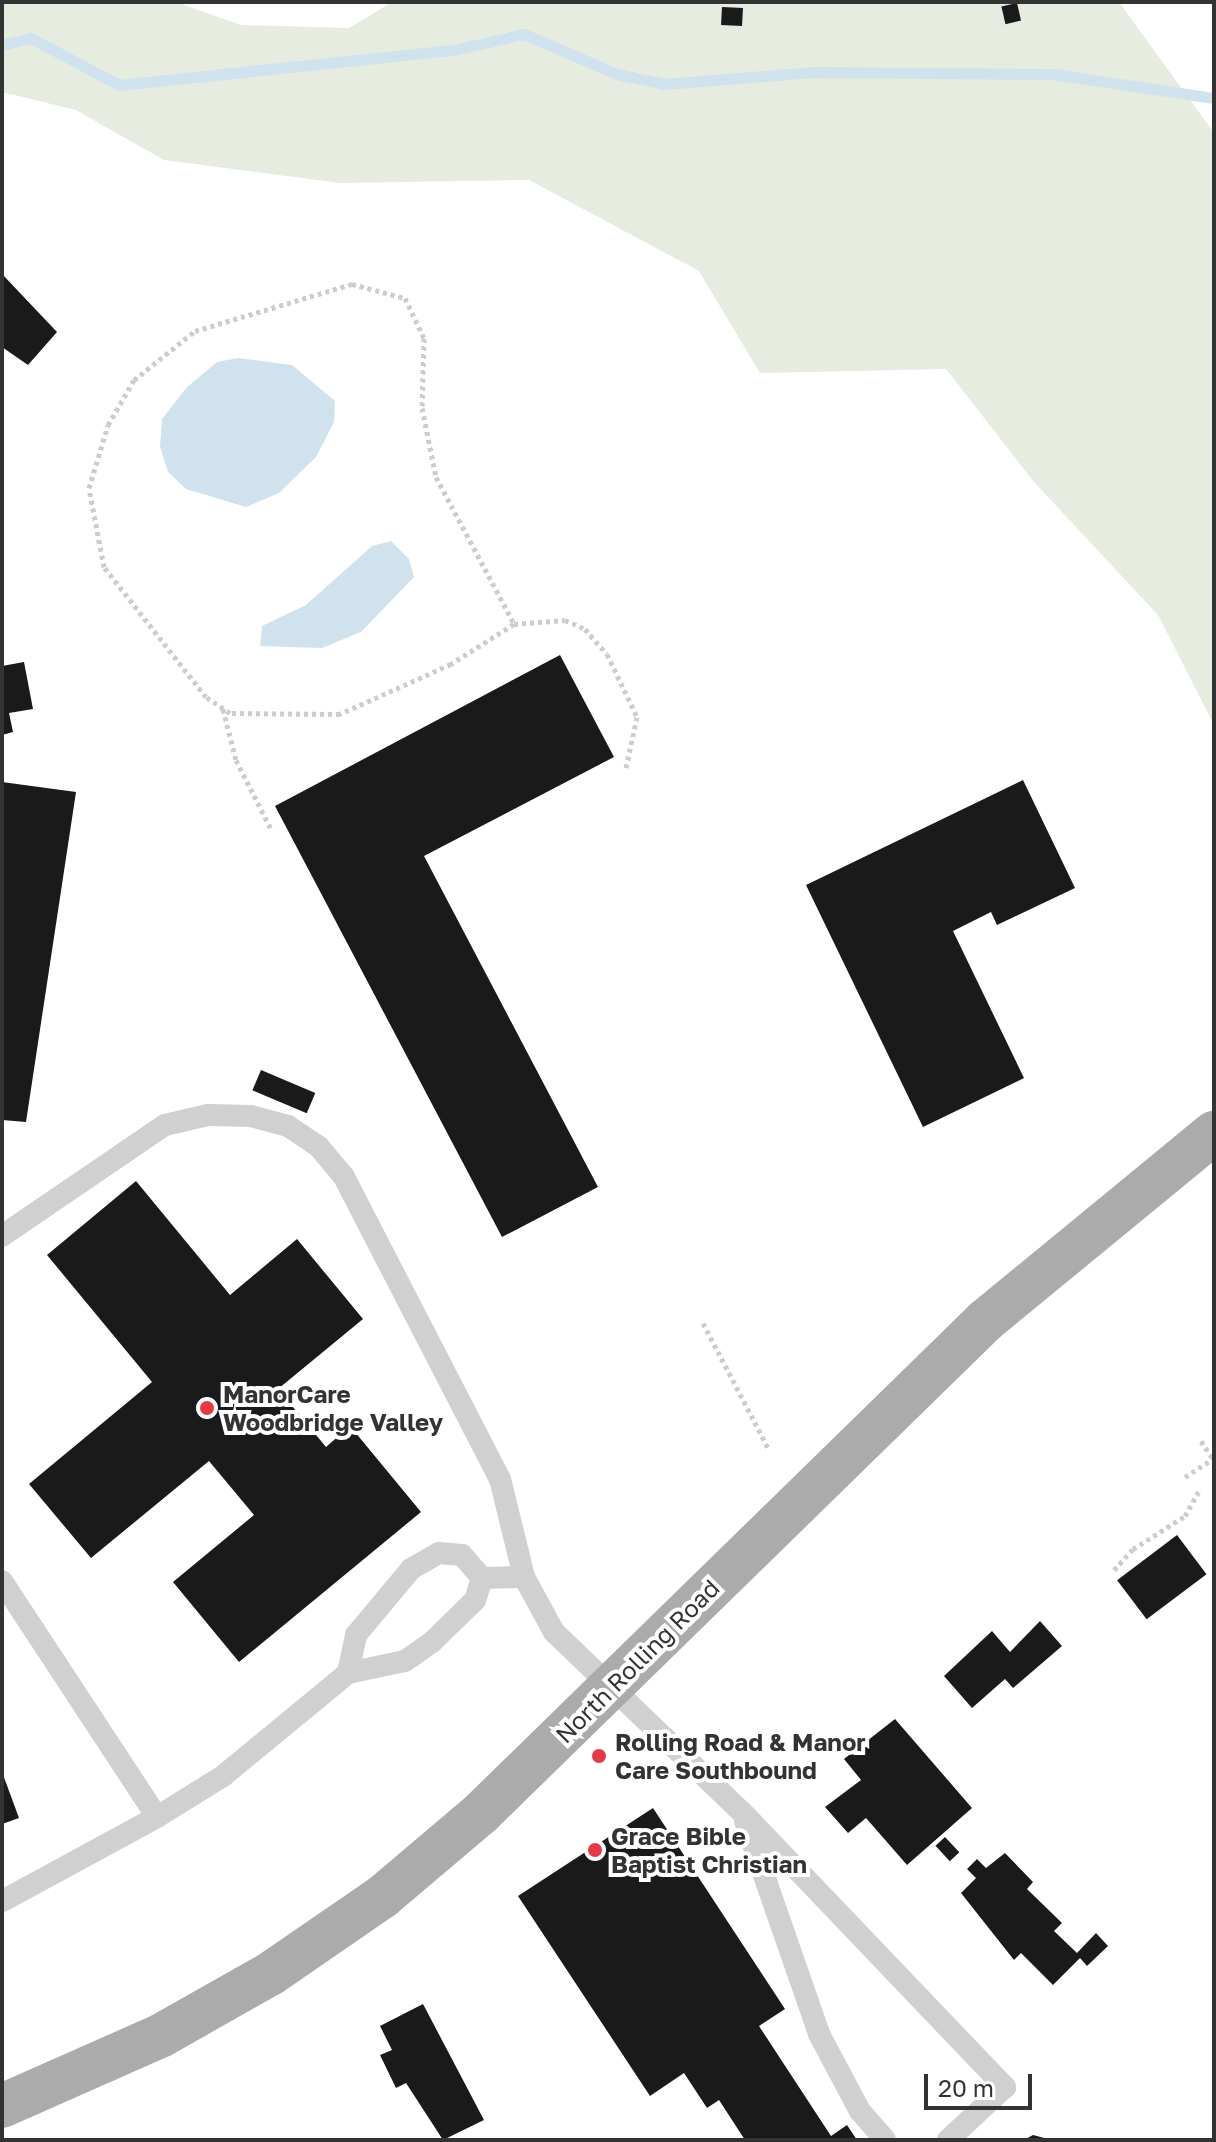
<!DOCTYPE html>
<style>
body{margin:0}
#map{position:relative;width:1216px;height:2142px;overflow:hidden;background:#fff;font-family:"Golos Text",sans-serif}
div>[style]{position:absolute}
.green>*{inset:0;background:#e6ecdf}
.water>*{inset:0;background:#cfe2ee}
.stream>*{height:11px;margin:-5.5px;padding:0 5.5px;transform-origin:5.5px;border-radius:5.5px;background:#cfe2ee}
.building>*{inset:0;background:#1a1a1a;transform-origin:0 0}
.path>*{height:5px;margin-top:-2.5px;transform-origin:0;background:repeating-linear-gradient(90deg,#cdcdcd 0 4px,transparent 0 8px)}
.service>*{height:22px;margin:-11px;padding:0 11px;transform-origin:11px;border-radius:11px;background:#d0d0d0}
.primary>*{height:44px;margin:-22px;padding:0 22px;transform-origin:22px;border-radius:22px;background:#ababab}
.dots>*{width:22px;height:22px;translate:-50% -50%;box-sizing:border-box;border:4px solid #fff;border-radius:50%}
span{translate:-50% -50%;white-space:nowrap;text-align:center;line-height:1.15;-webkit-text-stroke:8px #fff;paint-order:stroke}
.poi-label{font-size:24px;color:#333;font-weight:700}
.left{translate:0 -50%;text-align:left}
.street-label{font-size:24px;color:#333}
.frame{position:absolute;inset:0;border:4px solid #333;pointer-events:none}
.scale{position:absolute;left:924px;top:2074px;width:108px;height:36px;box-sizing:border-box;border:4px solid #333;border-top:0;padding-left:10px;font-size:24px;line-height:28px;white-space:nowrap;color:#333;-webkit-text-stroke:6px #fff;paint-order:stroke}
</style>
<div id="map">
<div class="green">
<i style="clip-path:polygon(23px 2px,176px 2px,241px 25px,349px 28px,392px 2px,1119px 2px,1214px 133px,1214px 725px,1158px 615px,1034px 482px,946px 369px,760px 373px,699px 271px,529px 180px,341px 183px,164px 160px,76px 110px,2px 92px,2px 3px)"></i>
</div>
<div class="water">
<i style="clip-path:polygon(238px 358px,292px 365px,335px 401px,334px 422px,316px 457px,279px 493px,246px 507px,186px 489px,168px 472px,160px 447px,162px 419px,187px 387px,217px 362px)"></i>
<i style="clip-path:polygon(391px 541px,409px 559px,414px 577px,361px 632px,322px 648px,260px 646px,262px 626px,306px 605px,372px 546px)"></i>
</div>
<div class="stream">
<i style="left:2px;top:45px;width:30px;rotate:-14deg"></i>
<i style="left:31px;top:38px;width:100px;rotate:28.1deg"></i>
<i style="left:119px;top:85px;width:336px;rotate:-6deg"></i>
<i style="left:453px;top:50px;width:73px;rotate:-12.7deg"></i>
<i style="left:524px;top:34px;width:101px;rotate:23.3deg"></i>
<i style="left:617px;top:74px;width:48px;rotate:12deg"></i>
<i style="left:664px;top:84px;width:148px;rotate:-4.6deg"></i>
<i style="left:812px;top:72px;width:241px;rotate:0.5deg"></i>
<i style="left:1053px;top:74px;width:163px;rotate:8.5deg"></i>
</div>
<div class="building">
<i style="left:1017px;top:3px;width:18px;height:16px;rotate:77deg"></i>
<i style="left:722px;top:7px;width:21px;height:18px;rotate:3deg"></i>
<i style="clip-path:polygon(2px 274px,57px 332px,28px 365px,2px 347px)"></i>
<i style="clip-path:polygon(560px 655px,614px 757px,424px 856px,598px 1187px,502px 1237px,275px 806px)"></i>
<i style="clip-path:polygon(24px 662px,33px 709px,9px 713px,13px 732px,2px 735px,2px 666px)"></i>
<i style="clip-path:polygon(1023px 780px,1075px 888px,997px 925px,991px 912px,953px 931px,1024px 1078px,923px 1127px,806px 885px)"></i>
<i style="clip-path:polygon(2px 782px,76px 792px,26px 1122px,2px 1120px)"></i>
<i style="left:261px;top:1070px;width:59px;height:22px;rotate:23deg"></i>
<i style="clip-path:polygon(136px 1181px,230px 1295px,297px 1239px,363px 1319px,278px 1389px,326px 1447px,350px 1426px,421px 1512px,239px 1662px,173px 1582px,254px 1515px,209px 1461px,91px 1558px,29px 1484px,152px 1382px,47px 1255px)"></i>
<i style="left:1177px;top:1535px;width:49px;height:75px;rotate:53deg"></i>
<i style="clip-path:polygon(1040px 1621px,1062px 1646px,1013px 1688px,1005px 1679px,972px 1708px,944px 1676px,992px 1631px,1010px 1652px)"></i>
<i style="clip-path:polygon(895px 1719px,972px 1808px,907px 1865px,866px 1818px,848px 1833px,825px 1807px,861px 1780px,844px 1759px)"></i>
<i style="clip-path:polygon(2px 1772px,19px 1818px,2px 1824px)"></i>
<i style="clip-path:polygon(653px 1808px,785px 2009px,759px 2026px,831px 2136px,847px 2125px,857px 2140px,745px 2140px,719px 2100px,707px 2108px,684px 2073px,650px 2096px,518px 1896px)"></i>
<i style="left:945px;top:1837px;width:21px;height:13px;rotate:47deg"></i>
<i style="clip-path:polygon(1005px 1853px,1033px 1882px,1027px 1889px,1062px 1923px,1054px 1931px,1077px 1953px,1096px 1933px,1108px 1946px,1087px 1966px,1080px 1958px,1053px 1985px,1021px 1953px,1014px 1960px,961px 1893px,976px 1878px,967px 1869px,977px 1859px,986px 1868px)"></i>
<i style="clip-path:polygon(423px 2004px,484px 2120px,443px 2140px,406px 2083px,396px 2088px,380px 2055px,392px 2050px,380px 2026px)"></i>
<i style="clip-path:polygon(1033px 2135px,1048px 2139px,1048px 2140px,1024px 2140px)"></i>
</div>
<div class="path">
<i style="left:514px;top:624px;width:75px;rotate:147.6deg"></i>
<i style="left:451px;top:664px;width:122px;rotate:155.8deg"></i>
<i style="left:340px;top:714px;width:110px;rotate:-179.5deg"></i>
<i style="left:230px;top:713px;width:29px;rotate:-146deg"></i>
<i style="left:206px;top:697px;width:165px;rotate:-128.1deg"></i>
<i style="left:104px;top:567px;width:80px;rotate:-100.8deg"></i>
<i style="left:89px;top:488px;width:66px;rotate:-73.2deg"></i>
<i style="left:108px;top:425px;width:52px;rotate:-60deg"></i>
<i style="left:134px;top:380px;width:78px;rotate:-38.8deg"></i>
<i style="left:195px;top:331px;width:164px;rotate:-16.7deg"></i>
<i style="left:352px;top:284px;width:55px;rotate:14.8deg"></i>
<i style="left:405px;top:298px;width:44px;rotate:64.6deg"></i>
<i style="left:424px;top:338px;width:70px;rotate:91.6deg"></i>
<i style="left:422px;top:408px;width:70px;rotate:78.5deg"></i>
<i style="left:436px;top:477px;width:166px;rotate:62deg"></i>
<i style="left:514px;top:624px;width:51px;rotate:-4.5deg"></i>
<i style="left:565px;top:620px;width:22px;rotate:24deg"></i>
<i style="left:585px;top:629px;width:33px;rotate:49deg"></i>
<i style="left:607px;top:654px;width:70px;rotate:64.5deg"></i>
<i style="left:637px;top:717px;width:52px;rotate:102.2deg"></i>
<i style="left:223px;top:709px;width:53px;rotate:75.7deg"></i>
<i style="left:236px;top:760px;width:80px;rotate:63.1deg"></i>
<i style="left:703px;top:1323px;width:143px;rotate:62.5deg"></i>
<i style="left:1201px;top:1441px;width:22px;rotate:56deg"></i>
<i style="left:1185px;top:1477px;width:35px;rotate:-33deg"></i>
<i style="left:1114px;top:1570px;width:28px;rotate:-48deg"></i>
<i style="left:1133px;top:1549px;width:62px;rotate:-32.4deg"></i>
<i style="left:1185px;top:1516px;width:29px;rotate:-61deg"></i>
</div>
<div class="service">
<i style="left:2px;top:1236px;width:197px;rotate:-34.3deg"></i>
<i style="left:165px;top:1125px;width:44px;rotate:-13.1deg"></i>
<i style="left:208px;top:1115px;width:43px;rotate:1.3deg"></i>
<i style="left:251px;top:1116px;width:38px;rotate:15deg"></i>
<i style="left:288px;top:1126px;width:37px;rotate:34deg"></i>
<i style="left:319px;top:1147px;width:39px;rotate:50deg"></i>
<i style="left:344px;top:1177px;width:340px;rotate:62.7deg"></i>
<i style="left:500px;top:1479px;width:101px;rotate:76.2deg"></i>
<i style="left:524px;top:1577px;width:63px;rotate:61.4deg"></i>
<i style="left:554px;top:1632px;width:260px;rotate:43.8deg"></i>
<i style="left:742px;top:1812px;width:381px;rotate:46.3deg"></i>
<i style="left:1005px;top:2087px;width:78px;rotate:137.1deg"></i>
<i style="left:482px;top:1578px;width:42px;rotate:-1.4deg"></i>
<i style="left:2px;top:1581px;width:282px;rotate:56.7deg"></i>
<i style="left:157px;top:1817px;width:176px;rotate:151.5deg"></i>
<i style="left:348px;top:1673px;width:39px;rotate:-78deg"></i>
<i style="left:356px;top:1635px;width:86px;rotate:-50.2deg"></i>
<i style="left:411px;top:1569px;width:32px;rotate:-30deg"></i>
<i style="left:439px;top:1553px;width:23px;rotate:5deg"></i>
<i style="left:462px;top:1555px;width:30px;rotate:49deg"></i>
<i style="left:157px;top:1817px;width:78px;rotate:-31.8deg"></i>
<i style="left:223px;top:1776px;width:162px;rotate:-39.5deg"></i>
<i style="left:348px;top:1673px;width:58px;rotate:-11.9deg"></i>
<i style="left:405px;top:1661px;width:33px;rotate:-35deg"></i>
<i style="left:432px;top:1642px;width:60px;rotate:-44.3deg"></i>
<i style="left:475px;top:1600px;width:23px;rotate:-72deg"></i>
<i style="left:745px;top:1821px;width:225px;rotate:70.8deg"></i>
<i style="left:819px;top:2034px;width:87px;rotate:62deg"></i>
<i style="left:860px;top:2111px;width:38px;rotate:49deg"></i>
</div>
<div class="primary">
<i style="left:2px;top:2106px;width:175px;rotate:-23.9deg"></i>
<i style="left:162px;top:2035px;width:124px;rotate:-29.5deg"></i>
<i style="left:270px;top:1974px;width:136px;rotate:-34.5deg"></i>
<i style="left:382px;top:1897px;width:130px;rotate:-40.3deg"></i>
<i style="left:481px;top:1813px;width:706px;rotate:-44.31deg"></i>
<i style="left:986px;top:1320px;width:295px;rotate:-39.4deg"></i>
</div>
<div class="dots">
<i style="left:207px;top:1408px;background:#e63946"></i>
<i style="left:599px;top:1756px;background:#e63946"></i>
<i style="left:595px;top:1850px;background:#e63946"></i>
</div>
<div class="poi-label">
<span class="left" style="left:223px;top:1408px">ManorCare<br>Woodbridge Valley</span>
<span class="left" style="left:615px;top:1756px">Rolling Road &amp; Manor<br>Care Southbound</span>
<span class="left" style="left:611px;top:1850px">Grace Bible<br>Baptist Christian</span>
</div>
<div class="street-label">
<span style="left:637px;top:1661px;rotate:-45deg">North Rolling Road</span>
</div>
<div class="frame"></div>
<div class="scale">20 m</div>
</div>
